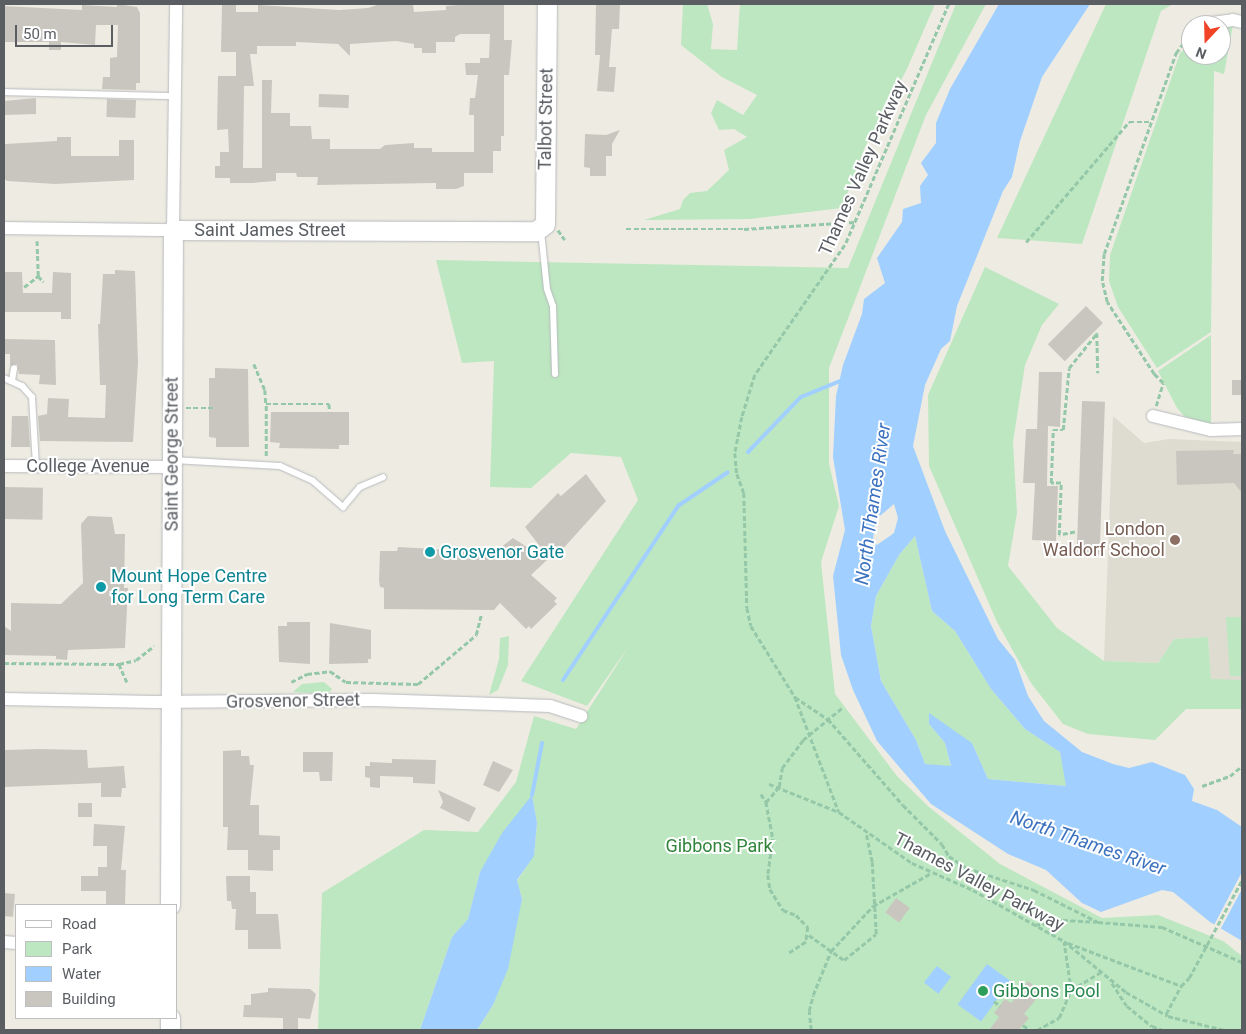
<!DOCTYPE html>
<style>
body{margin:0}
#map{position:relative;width:1246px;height:1034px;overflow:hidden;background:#eeece2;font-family:Roboto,sans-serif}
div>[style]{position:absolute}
.education>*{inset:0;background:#dedbd0}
.green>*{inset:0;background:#bde7c0}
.water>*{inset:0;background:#a1cfff;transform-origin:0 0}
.pier>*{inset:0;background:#eeece2}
.stream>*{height:4px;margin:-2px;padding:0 2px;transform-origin:2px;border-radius:2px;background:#a1cfff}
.building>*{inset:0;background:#c9c6bf;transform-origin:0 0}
.path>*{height:2.5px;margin-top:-1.25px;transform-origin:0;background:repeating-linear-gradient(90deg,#95c8a8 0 5px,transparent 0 7.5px)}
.roads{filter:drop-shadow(0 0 1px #b7babf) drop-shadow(0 0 1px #b7babf)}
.lane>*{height:6px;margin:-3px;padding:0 3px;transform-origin:3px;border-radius:3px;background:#fff}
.street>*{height:12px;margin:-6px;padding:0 6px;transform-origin:6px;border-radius:6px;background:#fff}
.secondary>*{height:19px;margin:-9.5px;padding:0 9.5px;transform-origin:9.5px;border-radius:9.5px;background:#fff}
.path-bridge>*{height:2.5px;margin-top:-1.25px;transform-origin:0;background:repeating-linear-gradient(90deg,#95c8a8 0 5px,transparent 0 7.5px)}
.dots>*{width:14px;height:14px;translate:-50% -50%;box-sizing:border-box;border:2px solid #fff;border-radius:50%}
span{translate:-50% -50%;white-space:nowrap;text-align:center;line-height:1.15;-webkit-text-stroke:4px #fff;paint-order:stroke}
.street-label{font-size:18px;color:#5a5e63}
.education-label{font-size:18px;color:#785e54}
.right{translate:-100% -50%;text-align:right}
.culture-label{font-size:18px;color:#0d838f}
.left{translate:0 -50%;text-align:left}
.park-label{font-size:18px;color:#30853a}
.leisure-label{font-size:18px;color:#27864d}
.water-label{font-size:19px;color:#3c72bf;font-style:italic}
.frame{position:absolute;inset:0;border:5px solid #5a5e63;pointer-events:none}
.legend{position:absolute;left:15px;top:904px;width:162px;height:115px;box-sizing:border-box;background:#fff;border:1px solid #bdbfc1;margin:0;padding:6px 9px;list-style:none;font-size:15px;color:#5a5e63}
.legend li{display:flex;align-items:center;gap:10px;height:25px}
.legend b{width:25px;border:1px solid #bdbfc1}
.north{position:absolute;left:1181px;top:15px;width:50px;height:50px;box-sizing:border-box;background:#fff;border:1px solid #bdbfc1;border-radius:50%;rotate:201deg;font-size:14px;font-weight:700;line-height:20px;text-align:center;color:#5a5e63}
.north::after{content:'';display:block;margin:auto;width:18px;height:22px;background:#f14325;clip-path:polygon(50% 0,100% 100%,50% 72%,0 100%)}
.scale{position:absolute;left:15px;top:25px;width:98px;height:22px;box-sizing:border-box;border:2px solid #5a5e63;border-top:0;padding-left:6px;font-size:15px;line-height:18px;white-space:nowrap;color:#5a5e63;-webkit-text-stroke:4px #fff;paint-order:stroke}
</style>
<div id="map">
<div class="education">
<i style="clip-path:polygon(1113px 416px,1144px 443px,1169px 439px,1242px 442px,1242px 680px,1211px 680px,1208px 637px,1174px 639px,1158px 663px,1104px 661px)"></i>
</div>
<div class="green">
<i style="clip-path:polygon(683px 4px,707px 4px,713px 24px,711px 49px,737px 50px,740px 4px,935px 4px,907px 69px,865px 147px,842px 208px,750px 219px,644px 220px,680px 209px,683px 200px,690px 193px,707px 191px,729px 170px,724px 150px,747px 137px,734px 129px,719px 130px,711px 113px,717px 100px,743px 115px,757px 95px,722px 77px,681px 45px)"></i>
<i style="clip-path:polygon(956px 4px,986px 4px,926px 115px,829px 368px,829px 464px,839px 506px,821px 562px,835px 694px,897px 776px,929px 807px,1000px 864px,1102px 918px,1158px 915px,1223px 941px,1242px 956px,1242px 1030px,477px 1030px,493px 1005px,522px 899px,517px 881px,534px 855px,537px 823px,532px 796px,480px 872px,468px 919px,452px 937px,420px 1030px,318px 1030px,322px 893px,424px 830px,478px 832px,516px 782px,534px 716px,576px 729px,629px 646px,587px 706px,521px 681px,638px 500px,621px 457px,571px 453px,531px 488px,490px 487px,494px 361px,462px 363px,436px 260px,848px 268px)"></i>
<i style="clip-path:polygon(1106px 4px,1173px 4px,1161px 11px,1082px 244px,997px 238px)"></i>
<i style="clip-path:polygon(1233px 25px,1224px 74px,1214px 71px,1211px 332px,1157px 368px,1118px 307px,1109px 281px,1110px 255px,1180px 53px,1191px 43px,1191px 55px,1221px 55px,1221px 27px)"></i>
<i style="clip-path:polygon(985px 267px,1059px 304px,1042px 325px,1025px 365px,1013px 442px,1017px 513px,1008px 566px,1057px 628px,1104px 661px,1158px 663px,1174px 639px,1208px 637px,1211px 679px,1242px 680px,1242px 709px,1186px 709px,1155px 740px,1088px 734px,1063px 724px,1031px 683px,997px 622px,929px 466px,928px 395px)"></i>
<i style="clip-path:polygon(1211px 335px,1211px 425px,1185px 417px,1177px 408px,1158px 371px)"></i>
<i style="clip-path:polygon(915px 536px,932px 611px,955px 631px,991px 689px,1025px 729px,1060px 752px,1067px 786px,988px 779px,972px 743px,929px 724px,945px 743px,951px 767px,925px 764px,916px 740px,881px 681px,871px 626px,876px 596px,899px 555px)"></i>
<i style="clip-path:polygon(1226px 617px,1242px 617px,1242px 676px,1230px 676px)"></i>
<i style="clip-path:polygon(509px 636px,508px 665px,498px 690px,489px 695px,499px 659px,500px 638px)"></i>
<i style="clip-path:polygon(324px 682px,332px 689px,328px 694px,293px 692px,302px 684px)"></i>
</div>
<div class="water">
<i style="clip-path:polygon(evenodd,999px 4px,1090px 4px,1042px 77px,1020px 141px,1012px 177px,1003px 191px,957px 306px,950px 341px,941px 349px,925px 385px,913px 446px,945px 531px,998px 639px,1015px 660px,1028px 696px,1044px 721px,1082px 752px,1113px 764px,1129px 768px,1152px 762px,1185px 775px,1194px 789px,1192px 801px,1217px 810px,1242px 827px,1242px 941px,1210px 922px,1173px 892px,1162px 890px,1101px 912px,1082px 903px,1046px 870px,1008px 854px,931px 804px,877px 741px,853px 690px,841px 655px,833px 576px,845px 530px,833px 457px,836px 396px,843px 365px,862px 314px,864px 299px,885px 283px,877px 258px,902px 222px,903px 209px,921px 203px,920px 186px,928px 175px,921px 163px,936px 143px,936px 123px,950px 89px,999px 4px,894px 504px,898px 518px,894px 533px,877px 545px,873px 540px,875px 520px,894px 504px,999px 4px,915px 536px,932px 611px,955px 631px,991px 689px,1025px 729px,1060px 752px,1066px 786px,988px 779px,972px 743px,929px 713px,929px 724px,945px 743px,951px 766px,925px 764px,916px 740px,881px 681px,871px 626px,876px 596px,899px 555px,915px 536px)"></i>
<i style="clip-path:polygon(532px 795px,537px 823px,534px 856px,517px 880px,522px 899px,508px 969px,493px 1005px,477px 1030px,420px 1030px,452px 937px,468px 919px,480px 872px,502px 833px)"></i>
<i style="left:987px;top:964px;width:29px;height:50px;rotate:36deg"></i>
<i style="left:937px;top:966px;width:18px;height:21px;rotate:38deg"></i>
</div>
<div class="pier">
<i style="clip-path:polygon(1242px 872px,1242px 889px,1220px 930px,1213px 927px)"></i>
</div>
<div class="stream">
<i style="left:748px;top:452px;width:76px;rotate:-46.1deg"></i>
<i style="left:801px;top:397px;width:42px;rotate:-22.3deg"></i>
<i style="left:563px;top:680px;width:209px;rotate:-56.5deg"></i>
<i style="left:678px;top:506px;width:60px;rotate:-34.2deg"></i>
<i style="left:532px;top:795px;width:53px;rotate:-79.1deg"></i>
</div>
<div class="building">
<i style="clip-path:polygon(117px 4px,137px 7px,140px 13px,140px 83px,136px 83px,136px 90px,102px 89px,103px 77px,110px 77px,110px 58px,117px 57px,118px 25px,96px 25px,95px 45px,61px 42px,61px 50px,49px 50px,49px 42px,4px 42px,4px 6px,82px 10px,82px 5px,117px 7px)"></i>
<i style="clip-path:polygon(evenodd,222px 4px,236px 4px,236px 12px,258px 12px,258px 5px,339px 10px,368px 8px,380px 4px,413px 4px,414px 12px,446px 10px,446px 6px,471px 4px,504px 4px,504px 40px,512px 40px,511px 53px,509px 75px,504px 75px,504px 136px,501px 136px,501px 151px,493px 151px,493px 173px,464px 173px,464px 186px,456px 189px,436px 189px,436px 183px,317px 185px,318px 177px,297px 177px,296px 173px,276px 173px,276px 181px,252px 183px,230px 183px,230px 178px,215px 178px,215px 166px,220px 166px,220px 152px,229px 152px,228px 129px,217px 130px,218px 76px,236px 76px,236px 52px,221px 52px,222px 4px,460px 34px,490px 34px,489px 58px,480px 58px,480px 63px,465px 63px,466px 75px,478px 75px,475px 98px,470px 98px,469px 115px,474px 115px,474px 152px,432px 152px,432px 148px,414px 148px,414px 143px,385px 145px,380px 149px,330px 149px,330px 139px,312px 139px,311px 126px,290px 126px,290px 113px,271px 113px,272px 80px,262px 80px,262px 168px,243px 168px,244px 86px,254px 86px,250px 54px,257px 54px,257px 46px,296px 46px,296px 42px,338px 44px,350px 56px,350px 44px,396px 41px,414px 44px,414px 48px,422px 48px,422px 53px,436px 53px,436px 42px,455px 42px,455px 37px,460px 34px)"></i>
<i style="clip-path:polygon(596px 4px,620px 4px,619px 29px,612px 29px,609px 67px,616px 67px,614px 92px,597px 91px,600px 55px,595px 55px)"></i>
<i style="left:319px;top:94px;width:30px;height:13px;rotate:2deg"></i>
<i style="clip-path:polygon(36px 98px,36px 114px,4px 115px,4px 101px)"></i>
<i style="left:107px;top:99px;width:29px;height:18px;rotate:2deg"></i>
<i style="clip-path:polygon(620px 130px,612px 144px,612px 156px,606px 156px,606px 176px,590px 176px,590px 168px,584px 167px,585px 134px,606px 135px)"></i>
<i style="clip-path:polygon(57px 137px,71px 137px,71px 156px,119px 156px,119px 140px,134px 140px,134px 180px,55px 184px,7px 181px,4px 178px,5px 144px,57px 141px)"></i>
<i style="clip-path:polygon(115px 270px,135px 271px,138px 363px,133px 442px,40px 441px,38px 416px,47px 414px,48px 398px,69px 399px,68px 417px,105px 418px,106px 385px,100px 385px,98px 324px,100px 324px,103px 274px,115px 274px)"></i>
<i style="clip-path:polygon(4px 272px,22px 272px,23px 293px,52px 293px,53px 272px,71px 273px,71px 319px,61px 319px,61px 312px,4px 312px)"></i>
<i style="left:1086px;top:306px;width:24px;height:54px;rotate:45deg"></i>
<i style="clip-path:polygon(4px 339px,55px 340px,56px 385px,39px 384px,40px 375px,19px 374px,17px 364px,10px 366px,10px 354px,4px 354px)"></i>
<i style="clip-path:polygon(215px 368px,248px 369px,249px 447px,216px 447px,216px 438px,209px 437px,209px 378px,215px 378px)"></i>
<i style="clip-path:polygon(1039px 372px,1062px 372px,1060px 427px,1048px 426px,1047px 486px,1058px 486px,1056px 541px,1032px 540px,1035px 483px,1023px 483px,1026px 429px,1037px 429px)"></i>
<i style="left:1232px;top:380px;width:10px;height:15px"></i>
<i style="left:1082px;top:401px;width:23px;height:153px;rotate:2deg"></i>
<i style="clip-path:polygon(271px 412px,349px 412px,349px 445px,339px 445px,339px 449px,279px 448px,280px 443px,270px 442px)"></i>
<i style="clip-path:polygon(12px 416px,28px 416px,30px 447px,11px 447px)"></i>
<i style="clip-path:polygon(1234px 450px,1233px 454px,1242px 454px,1242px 493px,1234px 483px,1177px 485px,1176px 451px)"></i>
<i style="clip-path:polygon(586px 474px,606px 501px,560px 552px,557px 551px,549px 558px,525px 527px,558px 493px,561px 496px)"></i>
<i style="left:4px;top:487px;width:39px;height:32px;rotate:1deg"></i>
<i style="clip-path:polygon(88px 516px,112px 517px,115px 534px,125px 534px,124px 588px,128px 588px,125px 648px,68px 650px,67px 660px,56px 659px,56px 656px,4px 655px,4px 626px,11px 631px,11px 603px,61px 604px,83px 583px,81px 524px)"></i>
<i style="clip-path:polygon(513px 538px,547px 560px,531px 575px,557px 598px,554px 601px,557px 604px,531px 629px,529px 626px,526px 629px,500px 603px,494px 610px,384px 609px,384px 588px,380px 587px,379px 581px,380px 551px,397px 551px,398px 547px,489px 552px,490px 547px,500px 548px)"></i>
<i style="clip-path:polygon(287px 622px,310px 622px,310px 664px,279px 662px,278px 626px,287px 626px)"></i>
<i style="clip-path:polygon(330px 623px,371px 630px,371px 659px,368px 659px,368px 663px,329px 664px)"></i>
<i style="clip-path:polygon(40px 749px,87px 750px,88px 768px,124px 766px,126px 788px,122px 788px,121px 797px,101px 797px,101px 783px,4px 787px,4px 750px)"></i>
<i style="clip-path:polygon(241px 750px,241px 756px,249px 756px,250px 765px,254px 765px,250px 805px,259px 805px,259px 835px,280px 836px,280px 850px,273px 850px,273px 871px,248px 870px,248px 850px,227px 850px,228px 827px,223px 827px,223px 751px)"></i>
<i style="clip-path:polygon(303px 752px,333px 752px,332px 781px,320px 781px,319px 772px,303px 772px)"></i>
<i style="clip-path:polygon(392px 759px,436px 760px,435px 784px,413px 783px,413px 777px,380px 776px,380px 788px,370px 787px,370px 778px,365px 777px,365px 766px,370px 766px,370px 762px,392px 763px)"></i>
<i style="clip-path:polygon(493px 761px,513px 770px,499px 792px,483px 785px)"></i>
<i style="clip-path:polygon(438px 790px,476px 808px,469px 822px,440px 808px,443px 802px)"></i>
<i style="left:78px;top:803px;width:14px;height:14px"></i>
<i style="clip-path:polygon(94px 824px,125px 826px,121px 870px,126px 870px,125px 905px,106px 905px,106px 891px,81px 891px,81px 876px,98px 876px,98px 867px,107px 867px,107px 846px,93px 846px)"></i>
<i style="clip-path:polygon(226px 876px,250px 876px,250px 892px,256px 892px,256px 914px,278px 914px,281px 949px,248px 949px,248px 930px,235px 930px,236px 909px,232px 909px,231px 901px,227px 901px)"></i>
<i style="left:4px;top:893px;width:11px;height:23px;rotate:5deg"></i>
<i style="left:896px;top:898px;width:17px;height:18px;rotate:36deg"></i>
<i style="clip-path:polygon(1028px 981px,1042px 992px,1024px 1014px,1029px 1018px,1019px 1030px,989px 1030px,999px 1017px,994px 1013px,1005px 999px,1011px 1003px)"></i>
<i style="clip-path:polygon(268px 988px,310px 989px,316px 994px,310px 1019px,298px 1018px,298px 1030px,283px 1030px,283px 1018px,243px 1017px,244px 1005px,251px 1005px,251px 994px,268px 992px)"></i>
</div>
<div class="path">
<i style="left:949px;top:4px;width:262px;rotate:113.3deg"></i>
<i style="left:845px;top:245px;width:158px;rotate:124.7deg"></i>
<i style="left:755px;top:375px;width:44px;rotate:107.2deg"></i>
<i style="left:742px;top:417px;width:37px;rotate:101deg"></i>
<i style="left:735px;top:453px;width:21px;rotate:85deg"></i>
<i style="left:737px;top:474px;width:20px;rotate:70deg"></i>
<i style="left:744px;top:493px;width:115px;rotate:88.5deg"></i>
<i style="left:747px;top:608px;width:18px;rotate:77deg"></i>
<i style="left:751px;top:626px;width:84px;rotate:58.2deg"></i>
<i style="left:795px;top:697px;width:123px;rotate:69.1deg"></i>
<i style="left:839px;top:812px;width:89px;rotate:34.9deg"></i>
<i style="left:912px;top:863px;width:67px;rotate:23.9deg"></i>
<i style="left:973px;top:890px;width:104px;rotate:29.3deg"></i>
<i style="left:1064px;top:941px;width:80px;rotate:39.4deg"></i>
<i style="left:1126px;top:992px;width:48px;rotate:29.7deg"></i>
<i style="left:1168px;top:1016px;width:58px;rotate:14deg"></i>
<i style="left:626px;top:229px;width:118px"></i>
<i style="left:744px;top:229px;width:111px;rotate:-3.6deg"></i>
<i style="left:558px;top:230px;width:12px;rotate:55deg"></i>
<i style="left:1026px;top:242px;width:158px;rotate:-49.4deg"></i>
<i style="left:1129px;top:122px;width:22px"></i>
<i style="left:38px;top:276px;width:8px;rotate:45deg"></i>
<i style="left:24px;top:287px;width:18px;rotate:-38deg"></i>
<i style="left:38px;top:276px;width:35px;rotate:-92deg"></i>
<i style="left:254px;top:364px;width:28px;rotate:67deg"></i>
<i style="left:265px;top:390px;width:14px;rotate:86deg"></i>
<i style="left:1156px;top:406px;width:24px;rotate:-73deg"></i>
<i style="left:1163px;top:383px;width:13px;rotate:-135deg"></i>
<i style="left:1154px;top:374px;width:86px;rotate:-123.1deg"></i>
<i style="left:1107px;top:302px;width:22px;rotate:-103deg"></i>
<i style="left:1102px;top:281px;width:27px;rotate:-86deg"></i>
<i style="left:1104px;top:254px;width:214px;rotate:-70.3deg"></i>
<i style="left:1176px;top:53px;width:26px;rotate:-54deg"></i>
<i style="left:186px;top:408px;width:29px"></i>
<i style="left:266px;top:456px;width:52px;rotate:-90deg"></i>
<i style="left:266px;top:404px;width:63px"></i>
<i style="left:329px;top:404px;width:8px;rotate:83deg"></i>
<i style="left:1075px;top:532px;width:16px;rotate:169deg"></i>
<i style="left:1059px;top:535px;width:52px;rotate:-87.8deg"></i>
<i style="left:1061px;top:483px;width:10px;rotate:180deg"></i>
<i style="left:1051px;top:483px;width:53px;rotate:-87.8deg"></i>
<i style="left:1053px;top:430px;width:10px"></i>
<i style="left:1063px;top:430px;width:62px;rotate:-84.5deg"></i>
<i style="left:1069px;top:368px;width:45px;rotate:-51.3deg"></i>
<i style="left:1097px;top:333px;width:40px;rotate:88.6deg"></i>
<i style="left:4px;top:663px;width:115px;rotate:0.5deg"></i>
<i style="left:119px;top:664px;width:17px;rotate:-13deg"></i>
<i style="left:136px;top:660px;width:23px;rotate:-38deg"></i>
<i style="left:119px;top:664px;width:20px;rotate:66deg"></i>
<i style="left:291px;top:682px;width:18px;rotate:-27deg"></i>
<i style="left:307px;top:674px;width:23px;rotate:-7deg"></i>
<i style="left:330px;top:671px;width:19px;rotate:35deg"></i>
<i style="left:346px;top:682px;width:72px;rotate:1.6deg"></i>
<i style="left:418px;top:684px;width:76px;rotate:-40.2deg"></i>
<i style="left:476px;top:635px;width:21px;rotate:-76deg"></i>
<i style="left:795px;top:697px;width:40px;rotate:34deg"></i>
<i style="left:828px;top:719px;width:114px;rotate:48.9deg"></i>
<i style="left:903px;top:805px;width:55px;rotate:45deg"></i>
<i style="left:942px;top:844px;width:14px;rotate:60deg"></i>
<i style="left:949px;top:856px;width:22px;rotate:34deg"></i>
<i style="left:967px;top:868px;width:71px;rotate:18.2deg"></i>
<i style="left:1034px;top:890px;width:72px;rotate:26.6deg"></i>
<i style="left:1098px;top:922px;width:64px;rotate:4.5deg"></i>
<i style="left:1162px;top:927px;width:87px;rotate:23.6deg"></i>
<i style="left:769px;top:784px;width:75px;rotate:21.8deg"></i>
<i style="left:1202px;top:786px;width:30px;rotate:-20deg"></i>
<i style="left:1230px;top:776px;width:16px;rotate:-40deg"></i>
<i style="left:761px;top:794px;width:9px;rotate:58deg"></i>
<i style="left:766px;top:802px;width:38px;rotate:79deg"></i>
<i style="left:773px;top:839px;width:36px;rotate:98deg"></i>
<i style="left:768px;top:875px;width:14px;rotate:82deg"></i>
<i style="left:770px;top:889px;width:25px;rotate:58deg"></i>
<i style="left:783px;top:910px;width:14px;rotate:21deg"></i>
<i style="left:796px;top:915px;width:17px;rotate:45deg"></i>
<i style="left:808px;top:927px;width:15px;rotate:98deg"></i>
<i style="left:806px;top:942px;width:20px;rotate:147deg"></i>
<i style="left:766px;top:802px;width:20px;rotate:-49deg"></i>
<i style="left:779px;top:787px;width:19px;rotate:-81deg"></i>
<i style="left:782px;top:768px;width:35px;rotate:-53deg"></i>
<i style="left:803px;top:740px;width:50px;rotate:-39.4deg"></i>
<i style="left:1035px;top:925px;width:28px;rotate:-10deg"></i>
<i style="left:1063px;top:920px;width:33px;rotate:3deg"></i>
<i style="left:809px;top:935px;width:43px;rotate:35.5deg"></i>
<i style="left:844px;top:960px;width:41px;rotate:-39.1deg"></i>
<i style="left:876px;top:934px;width:72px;rotate:-93.2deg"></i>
<i style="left:872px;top:862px;width:29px;rotate:-102deg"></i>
<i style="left:1068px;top:943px;width:121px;rotate:20.8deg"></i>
<i style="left:1112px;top:983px;width:27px;rotate:57deg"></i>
<i style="left:1127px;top:1006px;width:32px;rotate:39deg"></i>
<i style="left:1152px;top:1026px;width:12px;rotate:20deg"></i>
<i style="left:1071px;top:990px;width:35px;rotate:-31deg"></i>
<i style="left:994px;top:1001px;width:8px;rotate:40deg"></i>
<i style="left:1166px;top:1014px;width:32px;rotate:-62deg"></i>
<i style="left:1181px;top:986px;width:11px;rotate:-45deg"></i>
<i style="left:1023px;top:1025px;width:9px;rotate:36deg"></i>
<i style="left:811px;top:1030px;width:19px;rotate:-96deg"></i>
<i style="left:809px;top:1011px;width:16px;rotate:-76deg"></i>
<i style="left:813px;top:995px;width:48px;rotate:-67.8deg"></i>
<i style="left:831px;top:951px;width:62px;rotate:-47deg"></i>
<i style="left:873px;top:906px;width:67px;rotate:-29.6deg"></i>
<i style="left:1037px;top:1030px;width:25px;rotate:-29deg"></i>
<i style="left:1059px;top:1018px;width:30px;rotate:-67deg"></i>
<i style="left:1071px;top:990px;width:48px;rotate:-98.5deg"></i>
</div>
<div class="roads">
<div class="lane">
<i style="left:4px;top:92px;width:169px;rotate:1.4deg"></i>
<i style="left:541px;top:231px;width:58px;rotate:84.1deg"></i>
<i style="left:547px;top:289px;width:18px;rotate:71deg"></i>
<i style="left:553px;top:306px;width:68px;rotate:88.3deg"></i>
<i style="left:4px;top:378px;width:20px;rotate:24deg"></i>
<i style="left:22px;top:386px;width:15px;rotate:48deg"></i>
<i style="left:32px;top:397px;width:69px;rotate:86.7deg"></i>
<i style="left:12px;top:381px;width:13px;rotate:-81deg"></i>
<i style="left:173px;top:460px;width:107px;rotate:3.2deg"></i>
<i style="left:280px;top:466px;width:36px;rotate:24deg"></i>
<i style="left:313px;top:481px;width:40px;rotate:41deg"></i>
<i style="left:343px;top:507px;width:26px;rotate:-50deg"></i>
<i style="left:360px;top:487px;width:25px;rotate:-23deg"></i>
</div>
<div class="street">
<i style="left:1205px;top:24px;width:28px;rotate:-8deg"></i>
<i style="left:1233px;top:20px;width:9px;rotate:13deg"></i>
<i style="left:4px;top:228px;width:169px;rotate:0.7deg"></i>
<i style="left:173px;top:230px;width:226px;rotate:-89.2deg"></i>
<i style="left:1153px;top:416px;width:60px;rotate:13.6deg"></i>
<i style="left:1211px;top:430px;width:31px;rotate:-2deg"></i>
<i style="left:4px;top:466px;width:168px;rotate:0.3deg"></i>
<i style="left:4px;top:699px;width:150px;rotate:1.1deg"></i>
<i style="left:154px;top:702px;width:218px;rotate:-0.5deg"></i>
<i style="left:372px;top:700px;width:178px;rotate:1.9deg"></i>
<i style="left:550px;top:706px;width:33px;rotate:18deg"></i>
<i style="left:4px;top:942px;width:12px;rotate:5deg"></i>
</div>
<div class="secondary">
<i style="left:170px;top:905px;width:675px;rotate:-89.75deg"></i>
<i style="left:173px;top:230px;width:363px;rotate:0.2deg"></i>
<i style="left:536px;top:231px;width:11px;rotate:-38deg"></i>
<i style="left:545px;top:224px;width:220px;rotate:-89.5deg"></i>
<i style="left:170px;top:1030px;width:12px;rotate:-90deg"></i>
</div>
</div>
<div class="path-bridge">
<i style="left:1189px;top:978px;width:111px;rotate:-61.6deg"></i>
</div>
<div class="dots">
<i style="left:1175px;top:540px;background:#8d6e63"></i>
<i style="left:430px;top:552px;background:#0f9aa8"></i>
<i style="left:101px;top:587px;background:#0f9aa8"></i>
<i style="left:983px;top:991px;background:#2e9e5b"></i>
</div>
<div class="street-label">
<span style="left:546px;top:119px;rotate:-89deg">Talbot Street</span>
<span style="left:863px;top:168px;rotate:-66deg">Thames Valley Parkway</span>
<span style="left:270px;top:230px">Saint James Street</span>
<span style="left:172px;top:454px;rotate:-90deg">Saint George Street</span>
<span style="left:88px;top:466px">College Avenue</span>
<span style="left:293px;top:701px;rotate:-1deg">Grosvenor Street</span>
<span style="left:979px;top:882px;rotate:28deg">Thames Valley Parkway</span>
</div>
<div class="education-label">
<span class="right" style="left:1165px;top:540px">London<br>Waldorf School</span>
</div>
<div class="culture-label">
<span class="left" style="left:440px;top:552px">Grosvenor Gate</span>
<span class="left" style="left:111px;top:587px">Mount Hope Centre<br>for Long Term Care</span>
</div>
<div class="park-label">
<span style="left:719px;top:846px">Gibbons Park</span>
</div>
<div class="leisure-label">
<span class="left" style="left:993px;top:991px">Gibbons Pool</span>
</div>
<div class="water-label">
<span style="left:873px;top:504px;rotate:-82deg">North Thames River</span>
<span style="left:1088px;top:843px;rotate:19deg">North Thames River</span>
</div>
<div class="frame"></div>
<ul class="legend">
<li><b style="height:6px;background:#fff"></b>Road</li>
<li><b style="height:14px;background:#bde7c0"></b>Park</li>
<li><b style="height:14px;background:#a1cfff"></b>Water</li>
<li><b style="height:14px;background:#c9c6bf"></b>Building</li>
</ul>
<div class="north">N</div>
<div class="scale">50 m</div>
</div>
